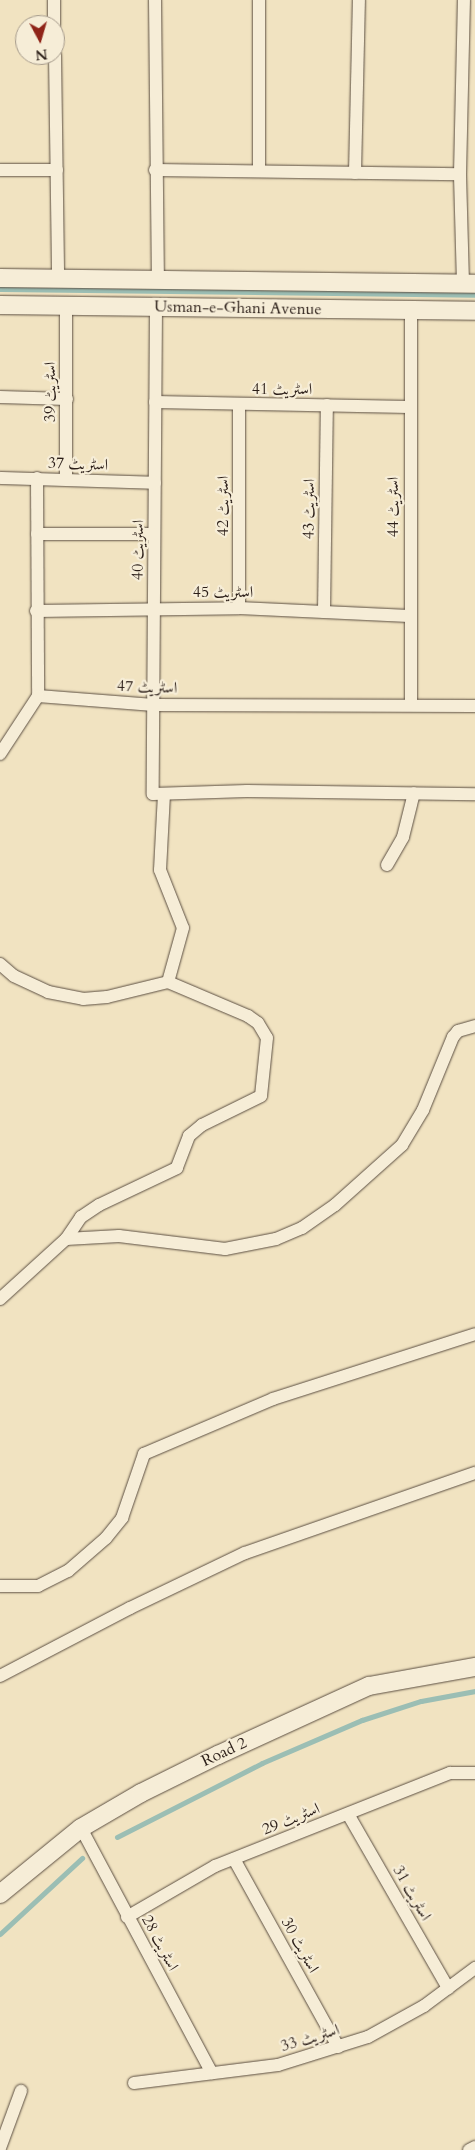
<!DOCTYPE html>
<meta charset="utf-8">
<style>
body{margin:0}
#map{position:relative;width:475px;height:2150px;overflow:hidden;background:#f1e3c1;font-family:Cardo,Amiri,serif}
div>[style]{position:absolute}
.stream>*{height:5px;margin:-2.5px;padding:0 2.5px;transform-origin:2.5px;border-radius:2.5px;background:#9bbeb4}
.roads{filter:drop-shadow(0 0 1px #5c4f42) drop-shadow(0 0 1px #5c4f42)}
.street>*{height:12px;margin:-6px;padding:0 6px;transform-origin:6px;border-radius:6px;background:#f6edd7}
.secondary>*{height:18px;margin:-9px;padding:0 9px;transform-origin:9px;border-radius:9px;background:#f6edd7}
span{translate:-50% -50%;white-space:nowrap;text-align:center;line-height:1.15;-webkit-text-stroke:4.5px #f6edd7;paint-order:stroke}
.street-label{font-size:16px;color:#2b1e18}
.north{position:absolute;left:15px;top:15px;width:50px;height:50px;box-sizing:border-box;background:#f6edd7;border:1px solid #a59a8b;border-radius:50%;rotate:174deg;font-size:14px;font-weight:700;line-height:20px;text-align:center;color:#2b1e18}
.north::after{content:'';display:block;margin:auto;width:18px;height:22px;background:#8f2418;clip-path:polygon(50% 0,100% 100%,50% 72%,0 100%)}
</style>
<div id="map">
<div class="stream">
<i style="left:0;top:289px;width:475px;rotate:0.7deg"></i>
<i style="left:117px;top:1837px;width:163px;rotate:-27deg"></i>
<i style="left:262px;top:1763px;width:109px;rotate:-23.3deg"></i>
<i style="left:362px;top:1720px;width:62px;rotate:-17.9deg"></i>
<i style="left:421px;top:1701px;width:55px;rotate:-10.5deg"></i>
<i style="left:0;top:1934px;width:112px;rotate:-42.8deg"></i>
</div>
<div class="roads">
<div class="street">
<i style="left:54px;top:0;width:25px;rotate:90deg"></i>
<i style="left:155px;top:0;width:280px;rotate:89.4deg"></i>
<i style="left:259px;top:0;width:171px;rotate:90deg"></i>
<i style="left:55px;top:55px;width:224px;rotate:89.2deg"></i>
<i style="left:0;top:170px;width:57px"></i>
<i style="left:155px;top:170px;width:305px;rotate:0.8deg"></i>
<i style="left:355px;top:173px;width:173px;rotate:-88.7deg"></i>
<i style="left:463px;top:283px;width:109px;rotate:-91.6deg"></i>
<i style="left:460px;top:174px;width:174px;rotate:-88.7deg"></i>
<i style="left:156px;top:307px;width:487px;rotate:90.4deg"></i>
<i style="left:153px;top:794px;width:94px;rotate:-1.8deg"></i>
<i style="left:247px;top:791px;width:228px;rotate:0.8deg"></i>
<i style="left:411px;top:309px;width:396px;rotate:90deg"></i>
<i style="left:0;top:397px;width:67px;rotate:1.7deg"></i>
<i style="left:155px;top:402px;width:254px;rotate:1.1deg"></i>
<i style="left:239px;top:404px;width:204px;rotate:90deg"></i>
<i style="left:0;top:478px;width:155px;rotate:1.8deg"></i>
<i style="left:37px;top:478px;width:218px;rotate:89.7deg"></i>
<i style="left:38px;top:696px;width:116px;rotate:4.4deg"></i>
<i style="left:154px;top:705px;width:321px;rotate:0.2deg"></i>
<i style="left:66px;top:478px;width:173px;rotate:-90deg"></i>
<i style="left:37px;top:534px;width:117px"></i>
<i style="left:36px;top:611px;width:203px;rotate:-0.8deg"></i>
<i style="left:239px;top:608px;width:170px;rotate:2.7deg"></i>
<i style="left:324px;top:612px;width:207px;rotate:-89.2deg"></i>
<i style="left:0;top:754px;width:69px;rotate:-56.8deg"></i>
<i style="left:164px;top:794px;width:76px;rotate:93deg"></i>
<i style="left:160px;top:870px;width:62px;rotate:68.4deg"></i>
<i style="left:183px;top:928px;width:56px;rotate:105.5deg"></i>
<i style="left:387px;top:865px;width:32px;rotate:-60deg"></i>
<i style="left:403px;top:837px;width:45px;rotate:-76deg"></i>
<i style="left:0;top:964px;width:18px;rotate:41deg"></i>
<i style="left:14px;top:976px;width:38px;rotate:25deg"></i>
<i style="left:48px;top:992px;width:36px;rotate:11deg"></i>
<i style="left:83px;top:999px;width:24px;rotate:-5deg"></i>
<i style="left:107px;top:997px;width:63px;rotate:-13.8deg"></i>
<i style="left:168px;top:982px;width:87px;rotate:23deg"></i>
<i style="left:248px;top:1016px;width:12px;rotate:35deg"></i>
<i style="left:258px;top:1023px;width:17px;rotate:59deg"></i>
<i style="left:267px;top:1038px;width:58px;rotate:95.9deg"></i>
<i style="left:261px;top:1096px;width:66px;rotate:153.8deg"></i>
<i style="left:202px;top:1125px;width:17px;rotate:140deg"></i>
<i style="left:189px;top:1136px;width:34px;rotate:111deg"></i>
<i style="left:177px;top:1168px;width:86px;rotate:154.6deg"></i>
<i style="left:99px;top:1205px;width:22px;rotate:146deg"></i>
<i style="left:81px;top:1217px;width:27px;rotate:124deg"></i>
<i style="left:0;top:1299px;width:89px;rotate:-42.3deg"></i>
<i style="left:66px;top:1239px;width:53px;rotate:-3.2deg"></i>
<i style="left:119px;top:1236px;width:107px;rotate:7deg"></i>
<i style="left:225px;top:1249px;width:52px;rotate:-11.1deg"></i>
<i style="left:276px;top:1239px;width:28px;rotate:-23deg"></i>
<i style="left:302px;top:1228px;width:40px;rotate:-34.9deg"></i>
<i style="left:335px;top:1205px;width:90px;rotate:-41.8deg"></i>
<i style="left:402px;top:1145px;width:41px;rotate:-59deg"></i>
<i style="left:423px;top:1110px;width:79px;rotate:-67.7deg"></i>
<i style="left:453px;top:1037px;width:8px;rotate:-50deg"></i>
<i style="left:458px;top:1031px;width:18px;rotate:-16deg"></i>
<i style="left:0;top:1586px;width:38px"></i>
<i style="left:38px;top:1586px;width:34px;rotate:-27deg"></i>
<i style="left:68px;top:1571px;width:50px;rotate:-41deg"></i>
<i style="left:106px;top:1538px;width:26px;rotate:-51deg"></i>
<i style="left:122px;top:1518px;width:68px;rotate:-71deg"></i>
<i style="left:144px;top:1454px;width:140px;rotate:-23.1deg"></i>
<i style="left:273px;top:1399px;width:212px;rotate:-17.8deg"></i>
<i style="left:0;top:1676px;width:147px;rotate:-27.6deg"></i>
<i style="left:130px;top:1608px;width:127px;rotate:-25.6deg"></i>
<i style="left:245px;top:1553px;width:244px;rotate:-19.2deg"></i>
<i style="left:348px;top:1814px;width:201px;rotate:60.1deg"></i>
<i style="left:81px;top:1828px;width:278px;rotate:61.9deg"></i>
<i style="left:234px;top:1859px;width:215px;rotate:61deg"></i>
<i style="left:127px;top:1917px;width:102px;rotate:-30.1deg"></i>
<i style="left:215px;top:1866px;width:253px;rotate:-21.6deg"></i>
<i style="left:450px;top:1773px;width:25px"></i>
<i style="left:134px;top:2083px;width:145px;rotate:-7.1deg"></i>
<i style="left:278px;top:2065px;width:94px;rotate:-17.3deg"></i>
<i style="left:368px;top:2037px;width:64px;rotate:-29deg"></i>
<i style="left:424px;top:2006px;width:64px;rotate:-36.7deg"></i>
<i style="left:0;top:2148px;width:61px;rotate:-69.8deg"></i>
<i style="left:469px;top:2150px;width:7px;rotate:-27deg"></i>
</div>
<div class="secondary">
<i style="left:0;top:278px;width:475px;rotate:0.7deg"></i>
<i style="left:0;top:305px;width:475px;rotate:0.7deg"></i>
<i style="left:0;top:1894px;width:104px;rotate:-39.2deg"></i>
<i style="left:81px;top:1828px;width:69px;rotate:-30.3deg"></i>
<i style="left:141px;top:1793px;width:86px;rotate:-26.3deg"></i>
<i style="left:218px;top:1755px;width:166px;rotate:-24.6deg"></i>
<i style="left:369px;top:1686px;width:108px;rotate:-10.2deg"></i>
</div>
</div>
<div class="street-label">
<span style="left:238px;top:308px;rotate:1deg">Usman-e-Ghani Avenue</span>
<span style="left:282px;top:389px">اسٹریٹ 41</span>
<span style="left:50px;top:392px;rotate:-90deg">اسٹریٹ 39</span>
<span style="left:78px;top:464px;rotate:2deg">اسٹریٹ 37</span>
<span style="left:223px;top:506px;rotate:-90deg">اسٹریٹ 42</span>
<span style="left:393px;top:507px;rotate:-90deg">اسٹریٹ 44</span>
<span style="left:309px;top:509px;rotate:-89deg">اسٹریٹ 43</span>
<span style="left:138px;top:550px;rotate:-89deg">اسٹریٹ 40</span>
<span style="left:223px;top:592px">اسٹریٹ 45</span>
<span style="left:147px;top:687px;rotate:2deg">اسٹریٹ 47</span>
<span style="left:224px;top:1752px;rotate:-25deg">Road 2</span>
<span style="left:291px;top:1819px;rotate:-22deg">اسٹریٹ 29</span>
<span style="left:412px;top:1893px;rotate:60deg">اسٹریٹ 31</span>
<span style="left:160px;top:1943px;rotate:62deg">اسٹریٹ 28</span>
<span style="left:300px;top:1945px;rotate:61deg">اسٹریٹ 30</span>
<span style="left:310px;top:2038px;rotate:-17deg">اسٹریٹ 33</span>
</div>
<div class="north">N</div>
</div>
